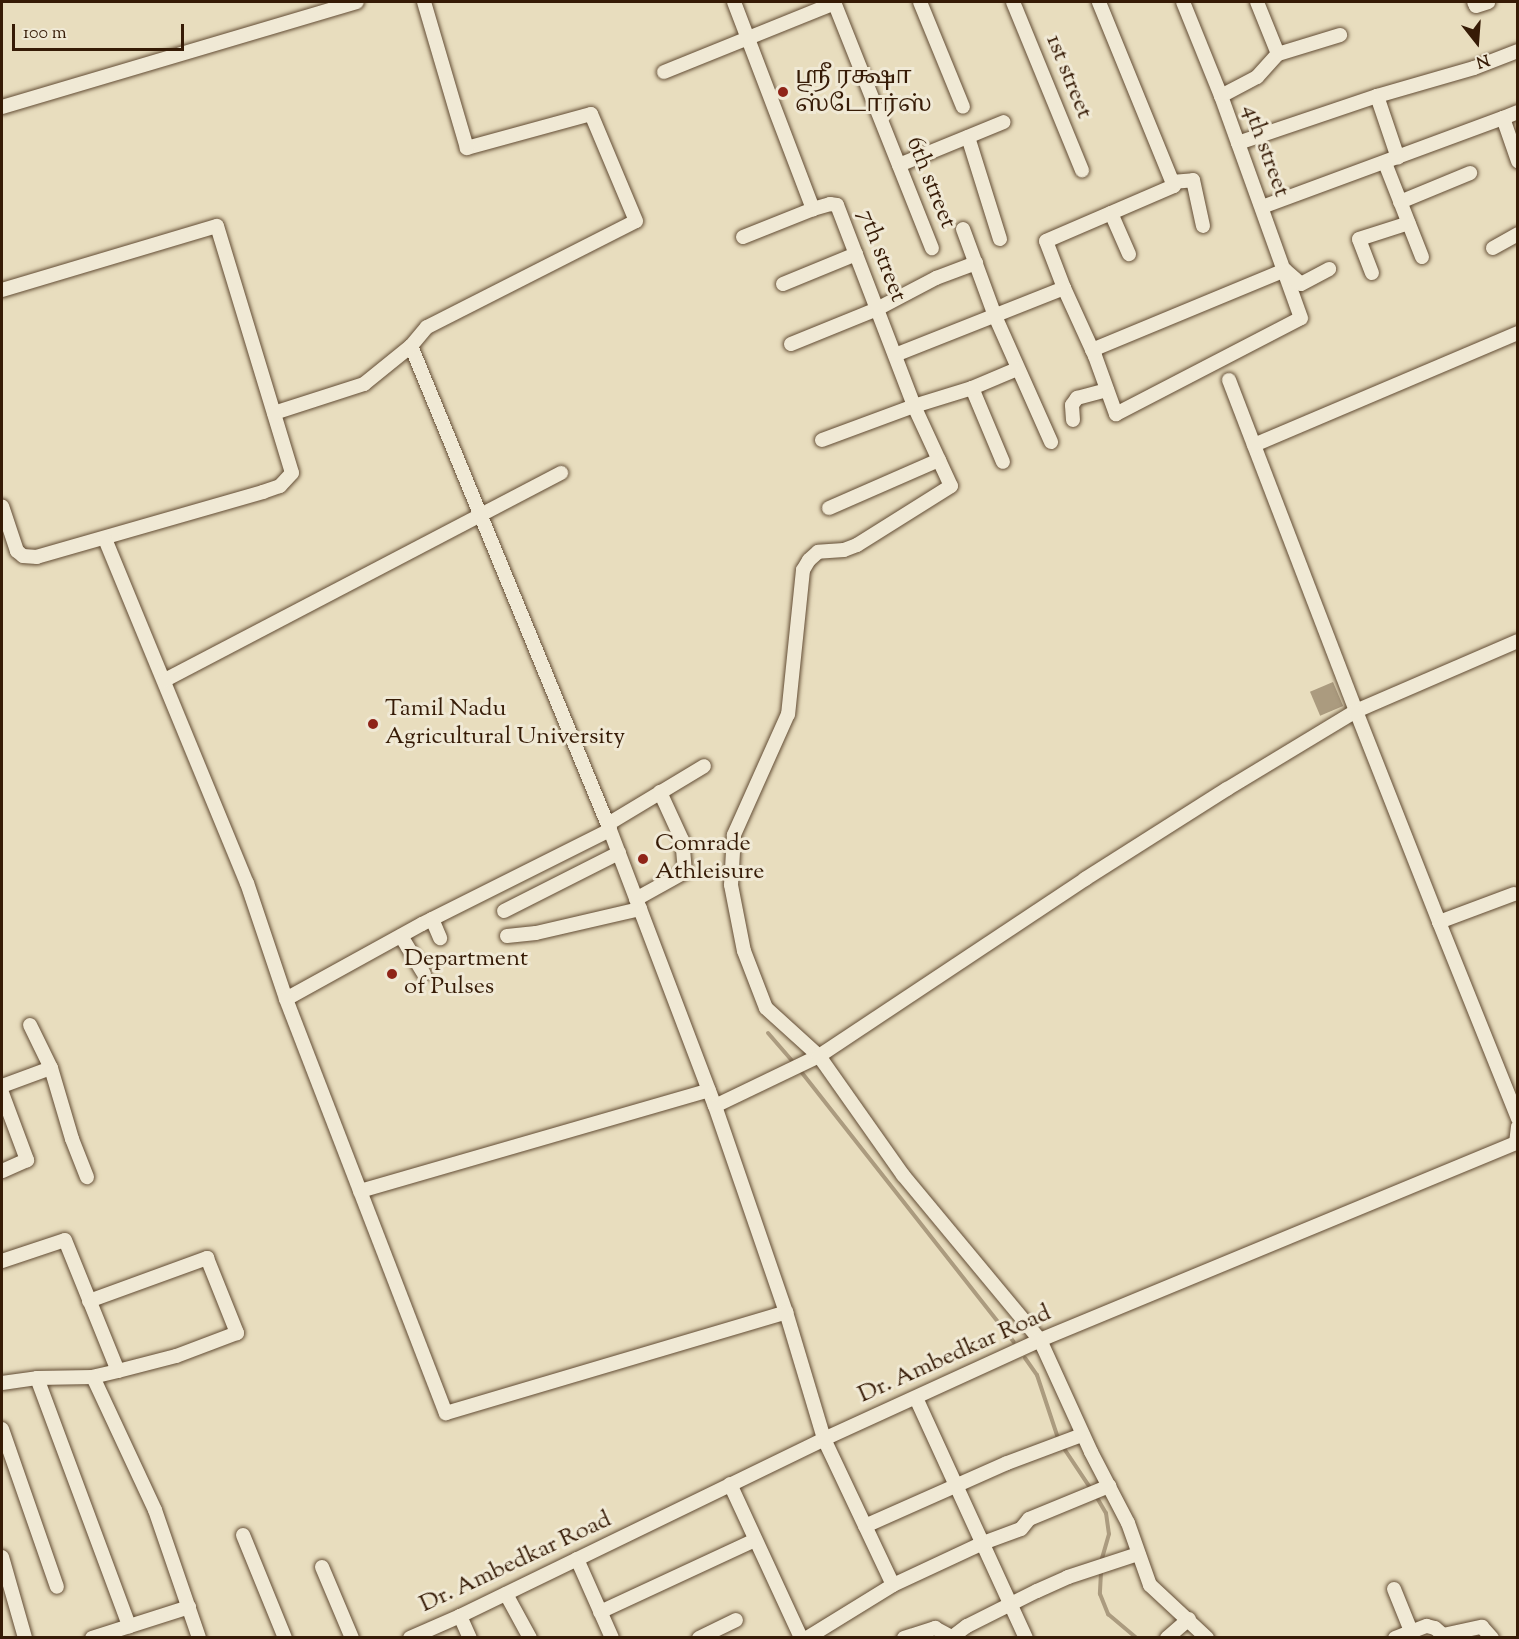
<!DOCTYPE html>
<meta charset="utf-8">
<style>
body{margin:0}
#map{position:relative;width:1519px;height:1639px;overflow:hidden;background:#e8ddbe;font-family:"Sorts Mill Goudy","Noto Serif Tamil",serif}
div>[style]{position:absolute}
.water>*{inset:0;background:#ab9b7f;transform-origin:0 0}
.stream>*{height:4px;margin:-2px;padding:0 2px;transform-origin:2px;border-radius:2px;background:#ab9b7f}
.roads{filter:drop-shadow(0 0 2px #624c34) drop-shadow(0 0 2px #624c34)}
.minor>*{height:14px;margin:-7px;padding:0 7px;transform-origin:7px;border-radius:7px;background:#f0e9d5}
.dots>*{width:16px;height:16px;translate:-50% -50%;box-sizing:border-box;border:3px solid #f0e9d5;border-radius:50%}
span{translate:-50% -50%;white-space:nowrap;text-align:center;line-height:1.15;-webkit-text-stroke:6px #f0e9d5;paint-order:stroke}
.street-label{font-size:24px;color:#361b06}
.poi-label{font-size:24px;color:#361b06}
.left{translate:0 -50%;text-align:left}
.frame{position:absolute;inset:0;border:3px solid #361b06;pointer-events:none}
.north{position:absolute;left:1447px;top:12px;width:60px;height:60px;-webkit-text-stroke:4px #f0e9d5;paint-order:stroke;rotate:163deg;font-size:16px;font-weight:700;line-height:24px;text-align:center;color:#361b06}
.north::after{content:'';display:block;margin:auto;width:21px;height:27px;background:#361b06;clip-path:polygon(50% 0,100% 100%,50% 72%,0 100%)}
.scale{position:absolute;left:12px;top:24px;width:172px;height:27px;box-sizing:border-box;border:3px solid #361b06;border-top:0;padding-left:8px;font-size:18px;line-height:21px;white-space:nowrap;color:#361b06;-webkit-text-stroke:4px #f0e9d5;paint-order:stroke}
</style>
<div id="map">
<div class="water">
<i style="left:1333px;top:682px;width:26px;height:25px;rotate:67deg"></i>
</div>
<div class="stream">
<i style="left:768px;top:1033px;width:40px;rotate:49deg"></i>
<i style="left:799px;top:1069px;width:347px;rotate:51.8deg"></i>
<i style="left:1025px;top:1358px;width:21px;rotate:55deg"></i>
<i style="left:1037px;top:1375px;width:66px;rotate:71.6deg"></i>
<i style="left:1063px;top:1447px;width:47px;rotate:56.3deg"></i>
<i style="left:1096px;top:1496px;width:20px;rotate:60deg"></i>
<i style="left:1106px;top:1513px;width:21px;rotate:82deg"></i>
<i style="left:1109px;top:1534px;width:29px;rotate:106deg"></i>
<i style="left:1101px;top:1572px;width:22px;rotate:93deg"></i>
<i style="left:1100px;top:1594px;width:22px;rotate:68deg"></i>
<i style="left:1108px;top:1614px;width:38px;rotate:40deg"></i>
</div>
<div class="roads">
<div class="minor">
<i style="left:734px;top:2px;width:222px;rotate:69.1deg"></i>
<i style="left:813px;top:209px;width:18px;rotate:-16deg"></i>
<i style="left:830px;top:204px;width:7px;rotate:8deg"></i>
<i style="left:837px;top:205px;width:215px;rotate:69deg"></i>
<i style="left:914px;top:406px;width:88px;rotate:65.2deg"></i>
<i style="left:951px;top:486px;width:111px;rotate:147.9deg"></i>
<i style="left:857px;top:545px;width:14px;rotate:159deg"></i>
<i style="left:844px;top:550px;width:26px;rotate:176deg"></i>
<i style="left:818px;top:552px;width:12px;rotate:138deg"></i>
<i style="left:809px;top:560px;width:12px;rotate:121deg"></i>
<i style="left:803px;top:570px;width:145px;rotate:95.9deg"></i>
<i style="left:788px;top:714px;width:133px;rotate:114.1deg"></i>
<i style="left:734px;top:835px;width:50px;rotate:93.4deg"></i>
<i style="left:731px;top:885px;width:67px;rotate:78.9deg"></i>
<i style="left:744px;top:951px;width:61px;rotate:68.9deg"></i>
<i style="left:766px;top:1008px;width:72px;rotate:42.2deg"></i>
<i style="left:819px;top:1056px;width:146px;rotate:54.8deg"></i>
<i style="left:903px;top:1175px;width:214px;rotate:50.3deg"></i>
<i style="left:1040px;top:1340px;width:123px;rotate:65.5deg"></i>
<i style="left:1091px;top:1452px;width:80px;rotate:62.5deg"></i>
<i style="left:1128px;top:1523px;width:66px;rotate:70.5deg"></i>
<i style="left:1150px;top:1585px;width:78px;rotate:42.9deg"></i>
<i style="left:834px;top:2px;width:265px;rotate:68.3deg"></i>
<i style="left:920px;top:2px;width:113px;rotate:67.7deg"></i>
<i style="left:1013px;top:2px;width:182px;rotate:67.7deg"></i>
<i style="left:1257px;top:2px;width:56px;rotate:68deg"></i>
<i style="left:1474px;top:2px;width:4px;rotate:63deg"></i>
<i style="left:1476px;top:6px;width:13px;rotate:-18deg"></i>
<i style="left:664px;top:72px;width:184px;rotate:-22deg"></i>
<i style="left:1221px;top:96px;width:41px;rotate:-27.8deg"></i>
<i style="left:1257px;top:77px;width:31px;rotate:-48deg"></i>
<i style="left:1278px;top:54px;width:65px;rotate:-17deg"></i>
<i style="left:1377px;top:96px;width:65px;rotate:71.3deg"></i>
<i style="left:2px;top:107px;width:370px;rotate:-16.5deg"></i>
<i style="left:1503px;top:118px;width:16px;rotate:-22deg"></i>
<i style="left:968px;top:137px;width:107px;rotate:72.6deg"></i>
<i style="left:1238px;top:143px;width:147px;rotate:-18.7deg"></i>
<i style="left:1377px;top:96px;width:101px;rotate:-16.1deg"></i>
<i style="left:1474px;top:68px;width:47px;rotate:-21.1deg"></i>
<i style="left:1385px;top:163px;width:101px;rotate:68.5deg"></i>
<i style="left:899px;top:165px;width:113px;rotate:-22.3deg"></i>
<i style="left:1172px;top:182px;width:21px;rotate:-5deg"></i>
<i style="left:1193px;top:180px;width:47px;rotate:77.7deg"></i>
<i style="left:1400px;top:202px;width:76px;rotate:-22.5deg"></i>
<i style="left:1262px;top:207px;width:257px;rotate:-20.3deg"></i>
<i style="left:1503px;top:118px;width:46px;rotate:70.8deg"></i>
<i style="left:1111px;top:213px;width:45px;rotate:66.3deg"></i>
<i style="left:963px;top:229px;width:93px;rotate:69.8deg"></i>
<i style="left:995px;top:316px;width:138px;rotate:66deg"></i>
<i style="left:743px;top:237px;width:75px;rotate:-21.8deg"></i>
<i style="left:1493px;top:248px;width:29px;rotate:-29deg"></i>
<i style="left:1372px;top:273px;width:36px;rotate:-111deg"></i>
<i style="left:1359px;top:239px;width:52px;rotate:-17.7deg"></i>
<i style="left:783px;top:284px;width:79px;rotate:-22.3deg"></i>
<i style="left:1064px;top:288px;width:75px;rotate:65.5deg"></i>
<i style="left:1095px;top:356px;width:62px;rotate:70.1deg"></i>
<i style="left:1116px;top:414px;width:208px;rotate:-27.4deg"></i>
<i style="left:1301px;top:318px;width:236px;rotate:-109.8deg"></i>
<i style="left:1221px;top:96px;width:101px;rotate:-112deg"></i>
<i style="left:2px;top:290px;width:224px;rotate:-16.6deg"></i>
<i style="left:217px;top:226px;width:258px;rotate:73.1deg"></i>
<i style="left:292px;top:473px;width:18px;rotate:133deg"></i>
<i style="left:280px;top:486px;width:18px;rotate:161deg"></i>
<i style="left:263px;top:492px;width:235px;rotate:164deg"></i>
<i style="left:37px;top:557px;width:14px;rotate:-176deg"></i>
<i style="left:23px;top:556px;width:8px;rotate:-140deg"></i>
<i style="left:17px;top:551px;width:47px;rotate:-108.4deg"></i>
<i style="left:791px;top:344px;width:93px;rotate:-22.1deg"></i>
<i style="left:877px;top:309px;width:67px;rotate:-27.7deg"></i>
<i style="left:936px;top:278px;width:43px;rotate:-20.6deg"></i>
<i style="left:411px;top:346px;width:523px;rotate:67.65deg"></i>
<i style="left:1092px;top:350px;width:209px;rotate:-22.5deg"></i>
<i style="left:1285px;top:270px;width:21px;rotate:41deg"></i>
<i style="left:1301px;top:284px;width:32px;rotate:-28deg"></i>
<i style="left:895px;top:355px;width:182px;rotate:-21.6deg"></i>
<i style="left:1064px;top:288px;width:50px;rotate:-111deg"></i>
<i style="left:1046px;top:241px;width:139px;rotate:-23.3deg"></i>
<i style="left:1174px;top:186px;width:199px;rotate:-112.2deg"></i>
<i style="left:1229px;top:380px;width:355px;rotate:69deg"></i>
<i style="left:1356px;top:711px;width:176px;rotate:-23.4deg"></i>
<i style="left:972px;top:388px;width:80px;rotate:67.3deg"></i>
<i style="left:274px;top:413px;width:95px;rotate:-17.9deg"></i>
<i style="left:364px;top:384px;width:60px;rotate:-39deg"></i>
<i style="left:411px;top:346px;width:25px;rotate:-50deg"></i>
<i style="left:427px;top:327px;width:234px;rotate:-26.9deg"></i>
<i style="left:636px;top:221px;width:116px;rotate:-112.8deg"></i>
<i style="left:591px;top:114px;width:129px;rotate:164.7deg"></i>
<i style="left:467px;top:148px;width:152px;rotate:-106.4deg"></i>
<i style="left:1073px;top:420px;width:15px;rotate:-94deg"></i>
<i style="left:1072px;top:405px;width:9px;rotate:-54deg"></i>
<i style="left:1077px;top:398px;width:31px;rotate:-15deg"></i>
<i style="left:822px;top:440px;width:98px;rotate:-20.3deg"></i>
<i style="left:914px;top:406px;width:61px;rotate:-17.2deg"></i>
<i style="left:972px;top:388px;width:49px;rotate:-22.9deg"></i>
<i style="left:1254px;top:445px;width:287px;rotate:-23deg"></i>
<i style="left:829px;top:508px;width:120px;rotate:-23.6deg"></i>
<i style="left:105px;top:539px;width:372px;rotate:67.6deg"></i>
<i style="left:247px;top:883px;width:122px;rotate:71.4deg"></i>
<i style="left:286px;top:999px;width:155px;rotate:-28.9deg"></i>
<i style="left:422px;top:924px;width:210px;rotate:-26.6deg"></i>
<i style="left:610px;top:830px;width:295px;rotate:69.2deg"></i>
<i style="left:715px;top:1106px;width:115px;rotate:-25.7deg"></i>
<i style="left:819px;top:1056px;width:320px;rotate:-33.6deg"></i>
<i style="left:1085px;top:879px;width:168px;rotate:-32.4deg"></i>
<i style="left:1227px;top:789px;width:151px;rotate:-31.2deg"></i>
<i style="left:1356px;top:711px;width:227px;rotate:68.5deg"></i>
<i style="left:1439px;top:922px;width:80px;rotate:-20.5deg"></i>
<i style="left:165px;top:680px;width:447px;rotate:-27.6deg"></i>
<i style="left:608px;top:824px;width:112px;rotate:-31.1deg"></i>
<i style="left:636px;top:899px;width:56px;rotate:-28.9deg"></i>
<i style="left:685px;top:872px;width:32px;rotate:-95deg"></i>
<i style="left:682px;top:840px;width:53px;rotate:-114.6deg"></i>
<i style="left:504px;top:911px;width:129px;rotate:-26.8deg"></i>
<i style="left:432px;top:919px;width:21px;rotate:67deg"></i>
<i style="left:1439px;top:922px;width:212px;rotate:68.1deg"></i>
<i style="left:401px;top:936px;width:44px;rotate:58.8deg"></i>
<i style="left:507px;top:936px;width:29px;rotate:-6deg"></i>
<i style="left:536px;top:933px;width:107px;rotate:-13deg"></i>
<i style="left:286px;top:999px;width:444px;rotate:68.9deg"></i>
<i style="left:446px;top:1413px;width:355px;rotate:-16.5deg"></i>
<i style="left:30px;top:1025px;width:48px;rotate:64deg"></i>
<i style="left:51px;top:1068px;width:74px;rotate:73.5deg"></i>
<i style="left:72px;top:1139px;width:41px;rotate:68.5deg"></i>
<i style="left:2px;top:1086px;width:52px;rotate:-20.2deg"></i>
<i style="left:2px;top:1093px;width:72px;rotate:69.5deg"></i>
<i style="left:27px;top:1160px;width:27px;rotate:156deg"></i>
<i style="left:715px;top:1106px;width:218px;rotate:71deg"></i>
<i style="left:786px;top:1312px;width:133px;rotate:73.3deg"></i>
<i style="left:824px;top:1439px;width:161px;rotate:64.7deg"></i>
<i style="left:360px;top:1191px;width:363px;rotate:-16.1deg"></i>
<i style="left:2px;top:1261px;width:66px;rotate:-18.4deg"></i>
<i style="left:65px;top:1240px;width:141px;rotate:68deg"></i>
<i style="left:118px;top:1371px;width:26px;rotate:167deg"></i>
<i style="left:89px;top:1301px;width:126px;rotate:-20deg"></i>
<i style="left:207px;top:1258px;width:81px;rotate:68.2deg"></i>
<i style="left:237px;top:1333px;width:65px;rotate:159.3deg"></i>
<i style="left:176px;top:1356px;width:60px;rotate:165.5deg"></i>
<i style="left:37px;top:1378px;width:265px;rotate:69.6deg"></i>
<i style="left:2px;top:1383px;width:35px;rotate:-8deg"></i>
<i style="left:37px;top:1378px;width:56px;rotate:-1deg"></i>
<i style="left:93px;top:1377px;width:147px;rotate:65deg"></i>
<i style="left:155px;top:1510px;width:135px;rotate:71deg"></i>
<i style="left:916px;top:1398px;width:264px;rotate:65.4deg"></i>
<i style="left:2px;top:1429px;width:167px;rotate:70.8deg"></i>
<i style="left:730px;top:1484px;width:170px;rotate:65.2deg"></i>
<i style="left:865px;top:1526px;width:155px;rotate:-23.9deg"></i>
<i style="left:1007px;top:1463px;width:80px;rotate:-20.5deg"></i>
<i style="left:243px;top:1535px;width:111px;rotate:67.8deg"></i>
<i style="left:2px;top:1557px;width:84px;rotate:74.1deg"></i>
<i style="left:577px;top:1559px;width:86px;rotate:66.1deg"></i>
<i style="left:322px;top:1567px;width:77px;rotate:67.1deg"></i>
<i style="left:1394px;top:1589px;width:45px;rotate:68deg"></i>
<i style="left:506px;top:1594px;width:50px;rotate:61.4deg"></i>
<i style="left:600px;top:1612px;width:171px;rotate:-24.9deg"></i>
<i style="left:460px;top:1616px;width:24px;rotate:66deg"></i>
<i style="left:92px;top:1638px;width:102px;rotate:-17.7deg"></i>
<i style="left:410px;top:1638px;width:55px;rotate:-23.7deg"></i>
<i style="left:460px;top:1616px;width:405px;rotate:-25.9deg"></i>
<i style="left:824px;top:1439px;width:238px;rotate:-24.6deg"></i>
<i style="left:1040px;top:1340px;width:515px;rotate:-22.48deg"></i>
<i style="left:1516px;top:1143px;width:16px;rotate:-83deg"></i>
<i style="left:699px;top:1638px;width:41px;rotate:-25.9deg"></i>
<i style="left:807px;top:1638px;width:101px;rotate:-31.6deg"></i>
<i style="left:893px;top:1585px;width:99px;rotate:-25deg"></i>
<i style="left:983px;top:1543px;width:40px;rotate:-20.2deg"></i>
<i style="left:1021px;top:1529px;width:13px;rotate:-51deg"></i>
<i style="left:1029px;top:1519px;width:87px;rotate:-22.4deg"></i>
<i style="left:904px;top:1638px;width:33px;rotate:-18deg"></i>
<i style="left:935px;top:1628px;width:18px;rotate:29deg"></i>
<i style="left:951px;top:1638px;width:20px;rotate:-37deg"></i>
<i style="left:967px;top:1626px;width:78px;rotate:-26.6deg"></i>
<i style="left:1037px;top:1591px;width:34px;rotate:-24deg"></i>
<i style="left:1068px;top:1577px;width:74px;rotate:-18.2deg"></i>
<i style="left:1167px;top:1638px;width:29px;rotate:-41deg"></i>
<i style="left:1395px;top:1638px;width:34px;rotate:-21deg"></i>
<i style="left:1427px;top:1626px;width:8px;rotate:14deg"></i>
<i style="left:1435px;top:1628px;width:11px;rotate:41deg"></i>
<i style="left:1443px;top:1635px;width:40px;rotate:-12deg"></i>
<i style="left:1482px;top:1627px;width:15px;rotate:48deg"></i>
</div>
</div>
<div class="dots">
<i style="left:783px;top:92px;background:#8f2418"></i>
<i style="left:373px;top:724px;background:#8f2418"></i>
<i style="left:643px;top:859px;background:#8f2418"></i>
<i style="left:392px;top:974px;background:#8f2418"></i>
</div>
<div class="street-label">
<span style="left:1068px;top:77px;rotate:68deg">1st street</span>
<span style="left:1265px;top:151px;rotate:70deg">4th street</span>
<span style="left:930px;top:183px;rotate:68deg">6th street</span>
<span style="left:881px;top:256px;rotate:69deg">7th street</span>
<span style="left:955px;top:1355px;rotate:-24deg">Dr. Ambedkar Road</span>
<span style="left:516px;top:1563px;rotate:-25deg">Dr. Ambedkar Road</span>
</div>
<div class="poi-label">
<span class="left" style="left:795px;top:92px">ஶ்ரீ ரக்ஷா<br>ஸ்டோர்ஸ்</span>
<span class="left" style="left:385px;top:724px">Tamil Nadu<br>Agricultural University</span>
<span class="left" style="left:655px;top:859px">Comrade<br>Athleisure</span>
<span class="left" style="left:404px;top:974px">Department<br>of Pulses</span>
</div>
<div class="frame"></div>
<div class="north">N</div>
<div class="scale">100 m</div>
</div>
